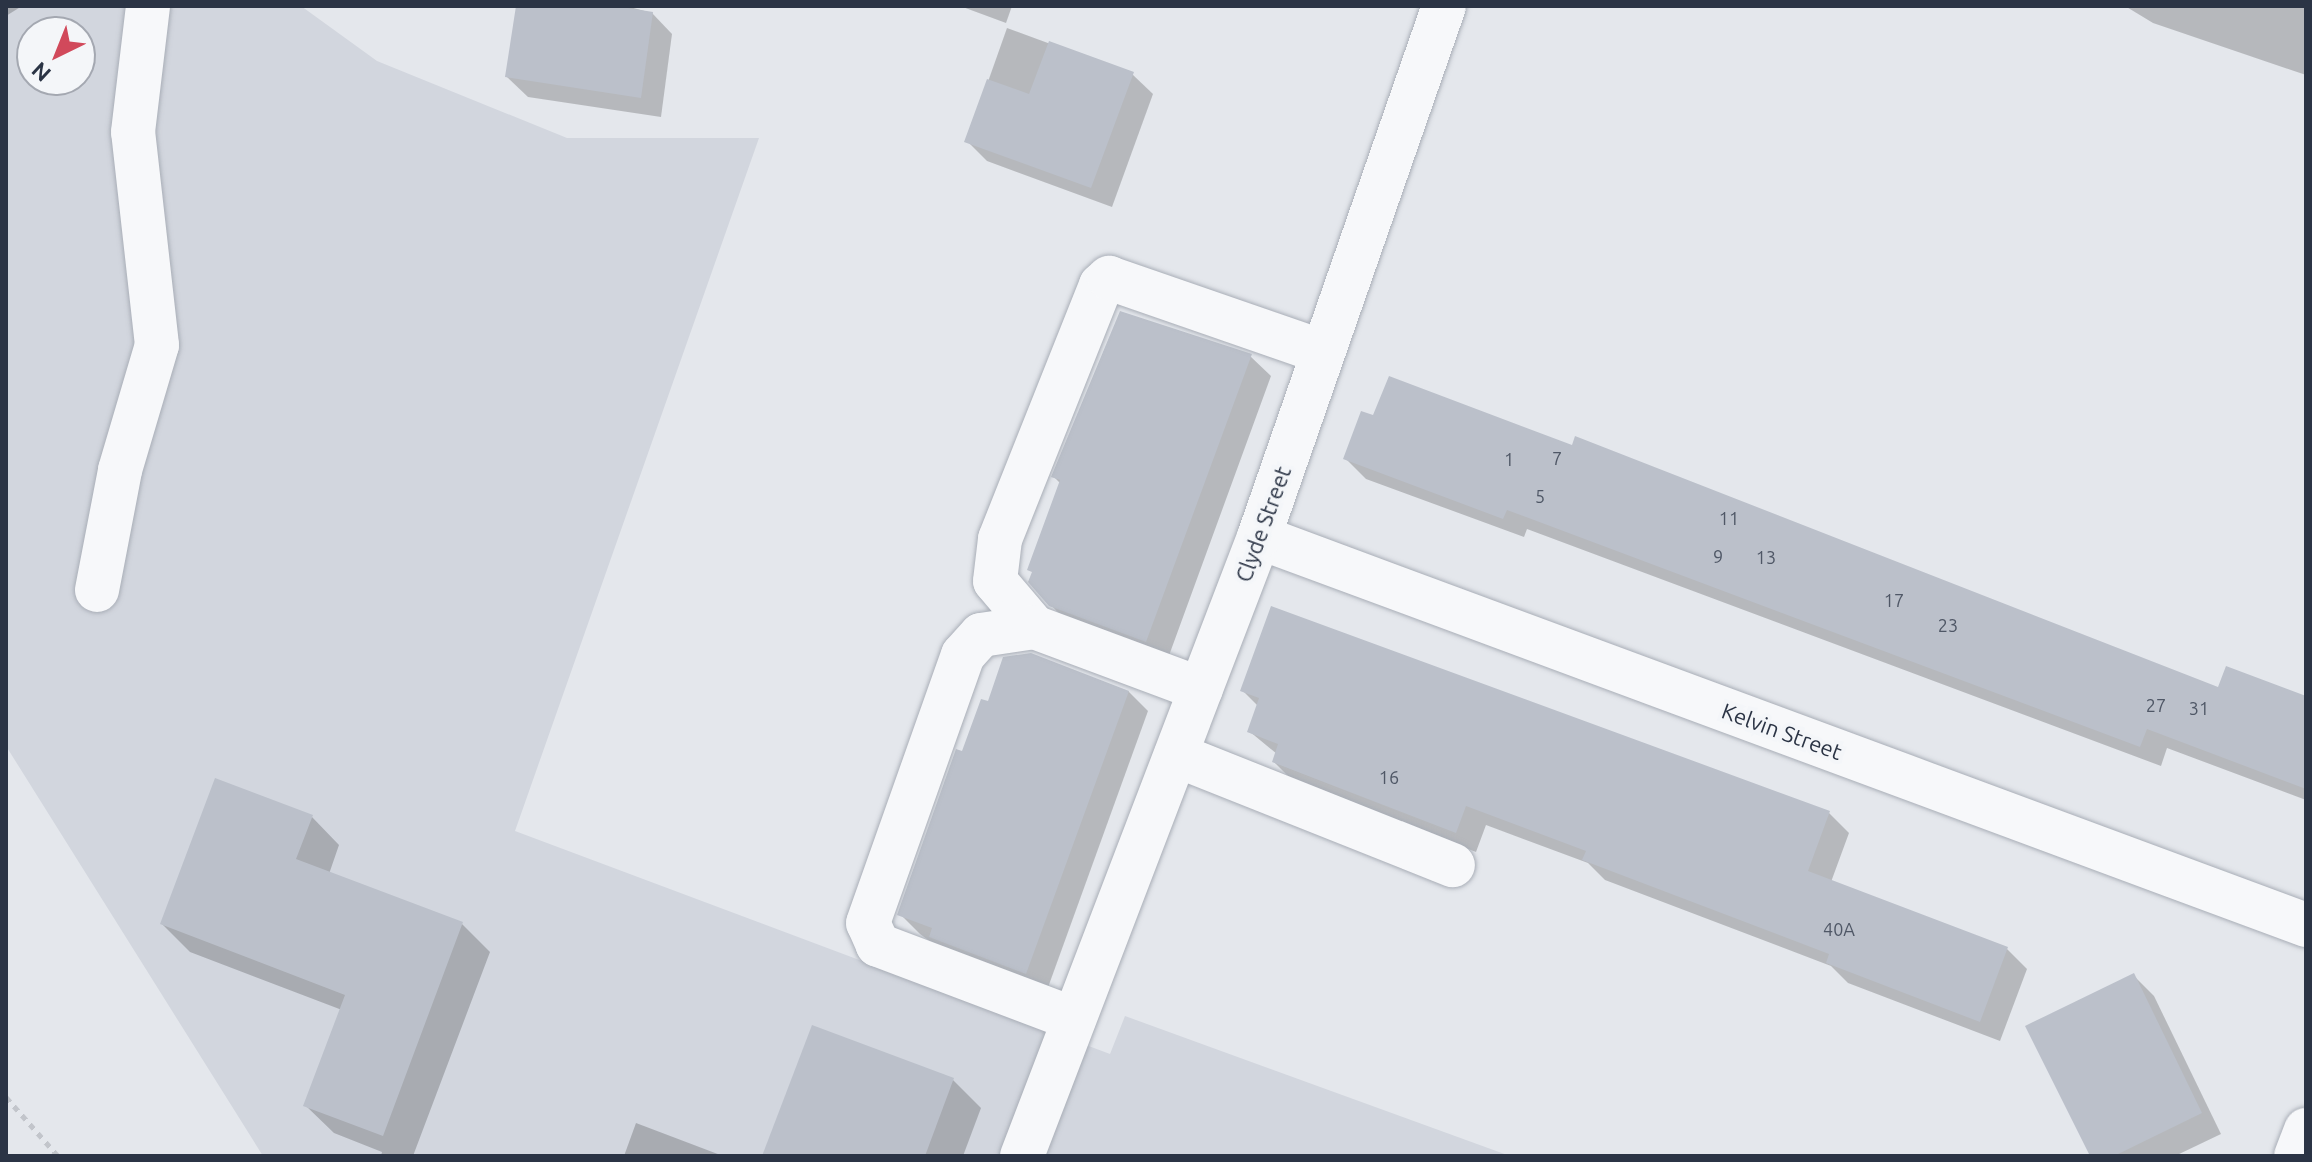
<!DOCTYPE html>
<style>
body{margin:0}
#map{position:relative;width:2312px;height:1162px;overflow:hidden;background:#e4e7ec;font-family:Ubuntu,sans-serif}
div>[style]{position:absolute}
.built>*{inset:0;background:#d2d6de}
.shadow>*{inset:0;background:#0003}
.building>*{inset:0;background:#bbc0ca}
.path>*{height:5px;margin-top:-2.5px;transform-origin:0;background:repeating-linear-gradient(90deg,#c2c5cb 0 6px,transparent 0 12px)}
.roads{filter:drop-shadow(0 0 2px #a9aeb7) drop-shadow(0 0 2px #a9aeb7)}
.minor>*{height:44px;margin:-22px;padding:0 22px;transform-origin:22px;border-radius:22px;background:#f7f8fa}
span{translate:-50% -50%;white-space:nowrap;text-align:center;line-height:1.15;-webkit-text-stroke:8px #f4f6f9;paint-order:stroke}
.number-label{font-size:18px;color:#4f5766}
.number-label span{-webkit-text-stroke-width:0}
.street-label{font-size:22px;color:#2b3445}
.frame{position:absolute;inset:0;border:8px solid #2b3445;pointer-events:none}
.north{position:absolute;left:16px;top:16px;width:80px;height:80px;box-sizing:border-box;background:#f4f6f9;border:2px solid #a4a8b1;border-radius:50%;rotate:223deg;font-size:22px;font-weight:700;line-height:32px;text-align:center;color:#2b3445}
.north::after{content:'';display:block;margin:auto;width:28px;height:36px;background:#d1495b;clip-path:polygon(50% 0,100% 100%,50% 72%,0 100%)}
</style>
<div id="map">
<div class="built">
<i style="clip-path:polygon(evenodd,6px 6px,301px 6px,377px 61px,567px 138px,759px 138px,515px 831px,1110px 1054px,1125px 1016px,1510px 1156px,263px 1156px,6px 746px,6px 6px,32px 32px,80px 32px,80px 80px,32px 80px,32px 32px)"></i>
</div>
<div class="shadow">
<i style="clip-path:polygon(6px 6px,22px 6px,6px 16px)"></i>
<i style="clip-path:polygon(518px 6px,626px 6px,652px 13px,672px 34px,661px 117px,528px 97px,507px 77px)"></i>
<i style="clip-path:polygon(960px 6px,1012px 6px,1006px 23px)"></i>
<i style="clip-path:polygon(2125px 6px,2306px 6px,2306px 75px,2153px 23px)"></i>
<i style="clip-path:polygon(1007px 28px,1132px 74px,1153px 94px,1112px 207px,987px 161px,967px 141px)"></i>
<i style="clip-path:polygon(1250px 356px,1271px 376px,1167px 661px,1071px 626px,1050px 604px,1060px 483px,1054px 477px)"></i>
<i style="clip-path:polygon(1346px 459px,2219px 689px,2306px 698px,2306px 800px,2167px 748px,2161px 766px,1527px 529px,1524px 537px,1366px 479px)"></i>
<i style="clip-path:polygon(1242px 690px,1828px 812px,1849px 833px,1831px 882px,2007px 949px,2027px 969px,2000px 1041px,1848px 983px,1831px 966px,1605px 880px,1588px 863px,1486px 825px,1476px 852px,1294px 782px,1274px 762px,1277px 754px,1249px 731px,1258px 706px)"></i>
<i style="clip-path:polygon(1128px 691px,1148px 711px,1046px 993px,951px 957px,920px 934px,900px 914px,963px 754px,989px 704px)"></i>
<i style="clip-path:polygon(312px 817px,339px 845px,329px 874px,462px 924px,490px 952px,413px 1156px,381px 1156px,382px 1152px,334px 1133px,306px 1106px,342px 1010px,190px 952px,162px 924px)"></i>
<i style="clip-path:polygon(2134px 976px,2154px 996px,2221px 1134px,2175px 1156px,2090px 1156px)"></i>
<i style="clip-path:polygon(953px 1080px,981px 1108px,963px 1156px,764px 1156px)"></i>
<i style="clip-path:polygon(636px 1123px,723px 1156px,624px 1156px)"></i>
</div>
<div class="building">
<i style="clip-path:polygon(516px 6px,615px 6px,653px 12px,641px 98px,505px 77px)"></i>
<i style="clip-path:polygon(1049px 41px,1134px 72px,1091px 188px,964px 142px,987px 79px,1029px 94px)"></i>
<i style="clip-path:polygon(1120px 311px,1252px 354px,1146px 642px,1049px 606px,1028px 582px,1032px 572px,1027px 570px,1060px 480px,1051px 477px)"></i>
<i style="clip-path:polygon(1389px 376px,1572px 445px,1575px 436px,2218px 687px,2226px 666px,2306px 696px,2306px 789px,2147px 729px,2140px 747px,1507px 510px,1503px 519px,1343px 459px,1361px 411px,1373px 415px)"></i>
<i style="clip-path:polygon(1271px 606px,1830px 811px,1808px 871px,2008px 947px,1980px 1022px,1826px 963px,1829px 954px,1582px 860px,1586px 851px,1466px 806px,1456px 833px,1272px 762px,1278px 744px,1247px 732px,1259px 698px,1240px 691px)"></i>
<i style="clip-path:polygon(1031px 653px,1129px 691px,1026px 974px,929px 937px,932px 928px,897px 915px,956px 749px,962px 751px,981px 699px,988px 701px,1003px 657px)"></i>
<i style="clip-path:polygon(215px 778px,313px 815px,296px 859px,463px 922px,383px 1136px,303px 1106px,345px 995px,160px 924px)"></i>
<i style="clip-path:polygon(2134px 973px,2202px 1113px,2114px 1156px,2090px 1156px,2025px 1026px)"></i>
<i style="clip-path:polygon(812px 1025px,954px 1078px,925px 1156px,762px 1156px)"></i>
</div>
<div class="path">
<i style="left:6px;top:1097px;width:79px;rotate:48.6deg"></i>
</div>
<div class="roads">
<div class="minor">
<i style="left:1259px;top:537px;width:1117px;rotate:20.33deg"></i>
<i style="left:97px;top:590px;width:122px;rotate:-79.1deg"></i>
<i style="left:120px;top:470px;width:130px;rotate:-73.5deg"></i>
<i style="left:157px;top:345px;width:214px;rotate:-96.4deg"></i>
<i style="left:133px;top:132px;width:127px;rotate:-83.2deg"></i>
<i style="left:1034px;top:627px;width:60px;rotate:-130.3deg"></i>
<i style="left:995px;top:581px;width:42px;rotate:-83.2deg"></i>
<i style="left:1000px;top:539px;width:273px;rotate:-68.3deg"></i>
<i style="left:1101px;top:285px;width:11px;rotate:-41deg"></i>
<i style="left:1109px;top:278px;width:226px;rotate:19.1deg"></i>
<i style="left:1176px;top:755px;width:298px;rotate:21.7deg"></i>
<i style="left:1074px;top:1019px;width:210px;rotate:-159.3deg"></i>
<i style="left:878px;top:945px;width:24px;rotate:-114deg"></i>
<i style="left:868px;top:923px;width:284px;rotate:-70.5deg"></i>
<i style="left:963px;top:655px;width:27px;rotate:-48deg"></i>
<i style="left:981px;top:635px;width:54px;rotate:-8.6deg"></i>
<i style="left:1034px;top:627px;width:178px;rotate:20.4deg"></i>
<i style="left:1022px;top:1156px;width:663px;rotate:-69.05deg"></i>
<i style="left:1259px;top:537px;width:562px;rotate:-70.79deg"></i>
<i style="left:2296px;top:1156px;width:28px;rotate:-69deg"></i>
</div>
</div>
<div class="number-label">
<span style="left:1557px;top:458px">7</span>
<span style="left:1509px;top:459px">1</span>
<span style="left:1540px;top:496px">5</span>
<span style="left:1729px;top:518px">11</span>
<span style="left:1718px;top:556px">9</span>
<span style="left:1766px;top:557px">13</span>
<span style="left:1894px;top:600px">17</span>
<span style="left:1948px;top:625px">23</span>
<span style="left:2156px;top:705px">27</span>
<span style="left:2199px;top:708px">31</span>
<span style="left:1389px;top:777px">16</span>
<span style="left:1839px;top:929px">40A</span>
</div>
<div class="street-label">
<span style="left:1263px;top:524px;rotate:-70deg">Clyde Street</span>
<span style="left:1782px;top:731px;rotate:20deg">Kelvin Street</span>
</div>
<div class="frame"></div>
<div class="north">N</div>
</div>
